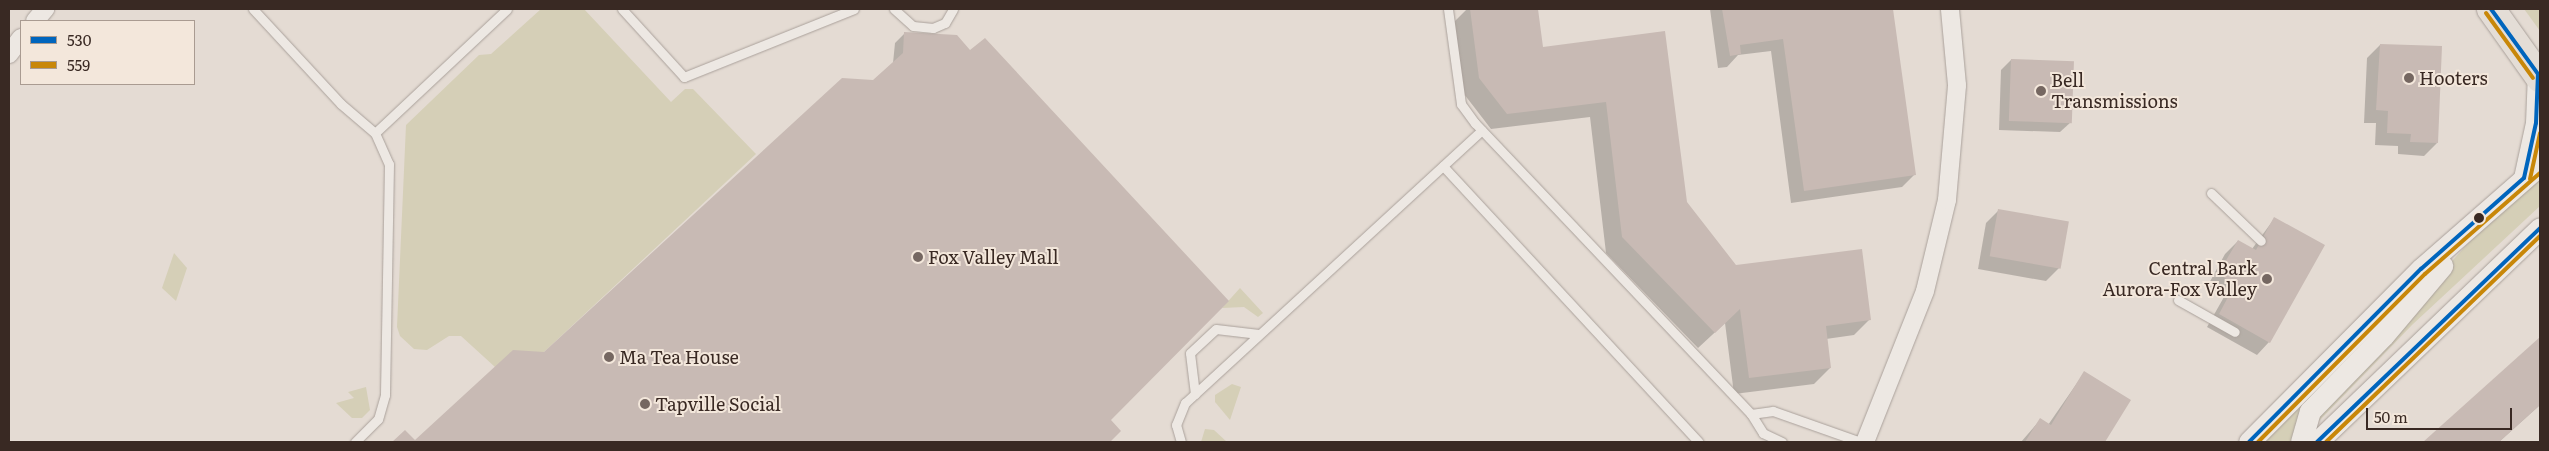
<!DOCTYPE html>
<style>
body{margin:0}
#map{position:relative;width:2549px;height:451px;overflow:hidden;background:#e4dbd3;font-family:Literata,serif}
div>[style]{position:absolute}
.green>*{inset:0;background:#d5cfb7}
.shadow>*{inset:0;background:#0003}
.building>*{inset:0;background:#c8bab4;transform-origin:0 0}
.roads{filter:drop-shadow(0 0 1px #aaa19b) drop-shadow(0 0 1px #aaa19b)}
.service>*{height:9px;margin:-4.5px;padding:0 4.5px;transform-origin:4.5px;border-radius:4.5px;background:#ede8e3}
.minor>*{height:18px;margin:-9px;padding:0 9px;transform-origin:9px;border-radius:9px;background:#ede8e3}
.tertiary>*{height:21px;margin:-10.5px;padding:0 10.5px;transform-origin:10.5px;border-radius:10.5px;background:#ede8e3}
.primary>*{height:28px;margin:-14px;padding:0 14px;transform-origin:14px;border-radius:14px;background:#e4ddd6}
.bus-1>*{height:4px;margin:-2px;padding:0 2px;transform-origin:2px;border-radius:2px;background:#0065bd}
.bus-2>*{height:4px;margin:-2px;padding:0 2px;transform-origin:2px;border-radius:2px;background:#c88709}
.dots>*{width:14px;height:14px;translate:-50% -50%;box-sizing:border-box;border:2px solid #f3e7db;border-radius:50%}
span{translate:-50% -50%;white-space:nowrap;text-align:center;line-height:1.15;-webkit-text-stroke:4px #f3e7db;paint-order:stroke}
.poi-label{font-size:18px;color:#392923}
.left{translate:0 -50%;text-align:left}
.right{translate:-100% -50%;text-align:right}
.frame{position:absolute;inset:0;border:10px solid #392923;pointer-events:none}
.legend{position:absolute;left:20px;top:20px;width:175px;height:65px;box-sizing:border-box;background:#f3e7db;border:1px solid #a99b91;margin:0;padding:6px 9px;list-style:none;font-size:15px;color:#392923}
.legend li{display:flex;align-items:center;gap:10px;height:25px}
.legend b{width:25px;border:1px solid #a99b91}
.scale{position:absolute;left:2366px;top:408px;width:146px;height:22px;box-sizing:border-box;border:2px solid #392923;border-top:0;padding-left:6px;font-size:15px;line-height:18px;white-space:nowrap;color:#392923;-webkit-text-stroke:4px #f3e7db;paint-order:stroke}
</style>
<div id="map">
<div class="green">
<i style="clip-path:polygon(541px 9px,584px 9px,671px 102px,685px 89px,693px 89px,756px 154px,544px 352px,495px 367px,461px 336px,449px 336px,427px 350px,414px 349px,400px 336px,397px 327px,406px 125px,479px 55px,491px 54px)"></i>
<i style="clip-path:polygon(2524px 9px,2540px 9px,2540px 31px,2527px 13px)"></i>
<i style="clip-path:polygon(2540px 174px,2540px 206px,2412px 325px,2315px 425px,2319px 409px,2489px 220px)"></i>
<i style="clip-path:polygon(174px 253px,187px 268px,176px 301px,162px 288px)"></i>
<i style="clip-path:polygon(1240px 288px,1263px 313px,1258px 317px,1244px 307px,1222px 308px)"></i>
<i style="clip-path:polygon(1232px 384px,1241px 387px,1230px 420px,1215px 402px,1215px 395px)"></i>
<i style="clip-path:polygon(366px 387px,370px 410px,362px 418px,352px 418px,336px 403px,354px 398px,348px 392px)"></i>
<i style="clip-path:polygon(2313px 389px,2316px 393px,2295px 442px,2264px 442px)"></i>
<i style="clip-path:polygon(1205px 429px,1214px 430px,1227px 442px,1201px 442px)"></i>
</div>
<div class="shadow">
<i style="clip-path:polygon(1467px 9px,1537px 9px,1542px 49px,1664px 32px,1686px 203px,1736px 266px,1870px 319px,1854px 335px,1826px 339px,1830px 368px,1814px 384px,1734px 394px,1725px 323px,1698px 348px,1606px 253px,1590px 117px,1491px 129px,1464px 94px,1454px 22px)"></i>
<i style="clip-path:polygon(1710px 9px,1892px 9px,1914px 175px,1902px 187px,1791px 203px,1771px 51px,1738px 55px,1727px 67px,1718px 68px)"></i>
<i style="clip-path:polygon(905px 33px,1110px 420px,1120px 431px,1109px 442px,394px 442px,405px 432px,414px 442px,514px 352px,545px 353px,873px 81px,893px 63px,895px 43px)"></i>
<i style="clip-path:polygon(2380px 45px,2437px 143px,2424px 156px,2398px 154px,2398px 146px,2375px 145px,2376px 123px,2364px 123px,2367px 58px)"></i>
<i style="clip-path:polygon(2011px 60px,2071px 122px,2060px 132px,1999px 130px,2001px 70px)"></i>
<i style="clip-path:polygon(1999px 210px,2059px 268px,2046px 281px,1978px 269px,1986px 223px)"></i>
<i style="clip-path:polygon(2274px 219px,2269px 342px,2257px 355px,2207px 327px,2224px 297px,2207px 287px,2225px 254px,2238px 241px,2252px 249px)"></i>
<i style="clip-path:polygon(2540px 339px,2540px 405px,2499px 442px,2425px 442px)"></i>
<i style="clip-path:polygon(2084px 373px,2129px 400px,2103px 442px,2021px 442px,2040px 420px,2048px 425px)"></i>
</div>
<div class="building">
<i style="clip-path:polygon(1470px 9px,1538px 9px,1543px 47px,1665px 31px,1687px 202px,1736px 265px,1862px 249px,1871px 320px,1826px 326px,1831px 368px,1749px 378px,1740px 309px,1715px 333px,1622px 237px,1606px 102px,1507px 114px,1479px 78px)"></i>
<i style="clip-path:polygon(1722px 9px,1893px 9px,1916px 175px,1804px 191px,1783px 39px,1740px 45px,1741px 54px,1730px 56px)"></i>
<i style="clip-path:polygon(904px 32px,957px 35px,970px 50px,985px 38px,1229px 301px,1111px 420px,1121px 431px,1110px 442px,392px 442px,405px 430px,415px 440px,513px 350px,544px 352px,842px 78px,873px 80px,903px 53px)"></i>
<i style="clip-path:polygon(2380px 44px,2442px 46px,2438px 143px,2410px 142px,2411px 134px,2387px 133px,2388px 111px,2376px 110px)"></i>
<i style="left:2011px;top:59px;width:63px;height:62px;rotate:2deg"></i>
<i style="left:1998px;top:209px;width:72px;height:48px;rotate:10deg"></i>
<i style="clip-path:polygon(2274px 217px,2325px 245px,2270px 343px,2219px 314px,2235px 284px,2218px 274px,2238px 240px,2256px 250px)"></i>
<i style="clip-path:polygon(2540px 337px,2540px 405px,2499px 442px,2423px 442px)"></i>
<i style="clip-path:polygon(2084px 371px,2131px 400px,2105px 442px,2025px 442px,2040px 418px,2051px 425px)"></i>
</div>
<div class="roads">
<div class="service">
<i style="left:253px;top:9px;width:129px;rotate:47.2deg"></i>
<i style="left:341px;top:104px;width:45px;rotate:40.5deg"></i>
<i style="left:375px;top:133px;width:34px;rotate:66deg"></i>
<i style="left:389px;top:164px;width:231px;rotate:91deg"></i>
<i style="left:385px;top:395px;width:25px;rotate:106deg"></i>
<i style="left:378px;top:419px;width:33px;rotate:135deg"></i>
<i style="left:622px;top:9px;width:92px;rotate:47.6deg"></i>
<i style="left:684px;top:77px;width:183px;rotate:-21.8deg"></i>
<i style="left:894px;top:9px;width:25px;rotate:42deg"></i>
<i style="left:913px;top:26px;width:20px;rotate:6deg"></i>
<i style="left:933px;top:28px;width:13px;rotate:-23deg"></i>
<i style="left:945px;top:23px;width:16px;rotate:-60deg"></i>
<i style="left:1448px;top:9px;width:96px;rotate:82.2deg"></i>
<i style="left:1461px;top:104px;width:24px;rotate:54deg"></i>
<i style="left:1475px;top:123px;width:401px;rotate:46.5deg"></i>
<i style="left:375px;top:133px;width:181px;rotate:-43.2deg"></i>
<i style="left:1443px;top:166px;width:376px;rotate:47.2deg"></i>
<i style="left:2211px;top:193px;width:69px;rotate:43.8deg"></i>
<i style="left:2178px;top:300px;width:65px;rotate:29.3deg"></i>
<i style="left:1195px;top:394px;width:41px;rotate:-97deg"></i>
<i style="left:1190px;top:353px;width:35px;rotate:-43deg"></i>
<i style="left:1216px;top:329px;width:43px;rotate:6.6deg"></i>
<i style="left:1181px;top:442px;width:18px;rotate:-106deg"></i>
<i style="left:1176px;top:425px;width:24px;rotate:-68deg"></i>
<i style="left:1185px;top:403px;width:403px;rotate:-42.6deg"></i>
<i style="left:1782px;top:442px;width:21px;rotate:-155deg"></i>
<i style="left:1763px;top:433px;width:22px;rotate:-122deg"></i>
<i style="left:1751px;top:414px;width:22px;rotate:-8deg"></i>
<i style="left:1773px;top:411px;width:93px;rotate:19.4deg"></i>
</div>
<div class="minor">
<i style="left:35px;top:21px;width:16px;rotate:-50deg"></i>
<i style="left:9px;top:54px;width:20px;rotate:-53deg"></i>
<i style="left:1865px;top:442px;width:162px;rotate:-68.3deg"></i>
<i style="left:1925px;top:291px;width:94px;rotate:-76.4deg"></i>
<i style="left:1947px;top:200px;width:115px;rotate:-85deg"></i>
<i style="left:1957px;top:85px;width:76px;rotate:-95.3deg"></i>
</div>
<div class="tertiary">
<i style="left:2524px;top:178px;width:56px;rotate:-77.7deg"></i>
<i style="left:2536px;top:123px;width:49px;rotate:-87.7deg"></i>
<i style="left:2249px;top:442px;width:244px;rotate:-45.2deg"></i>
<i style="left:2421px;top:269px;width:158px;rotate:-41.2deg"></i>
<i style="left:2301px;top:442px;width:32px;rotate:-74deg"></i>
<i style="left:2310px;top:411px;width:105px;rotate:-45.8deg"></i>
<i style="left:2383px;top:336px;width:92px;rotate:-49.9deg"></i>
<i style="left:2317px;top:442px;width:309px;rotate:-43.8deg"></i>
</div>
<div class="primary">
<i style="left:2491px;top:9px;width:85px;rotate:54.6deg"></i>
</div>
</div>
<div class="bus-1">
<i style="left:2491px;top:9px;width:80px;rotate:54.1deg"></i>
<i style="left:2524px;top:178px;width:56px;rotate:-77.7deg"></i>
<i style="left:2536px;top:123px;width:49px;rotate:-87.7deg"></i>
<i style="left:2249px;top:442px;width:244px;rotate:-45.2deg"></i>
<i style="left:2421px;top:269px;width:137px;rotate:-41.5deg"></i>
<i style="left:2317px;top:442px;width:309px;rotate:-43.8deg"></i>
</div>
<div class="bus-2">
<i style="left:2486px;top:13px;width:80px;rotate:54.1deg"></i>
<i style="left:2530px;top:179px;width:47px;rotate:-77.7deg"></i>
<i style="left:2258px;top:442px;width:237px;rotate:-45.2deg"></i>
<i style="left:2425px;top:274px;width:153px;rotate:-41.3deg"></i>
<i style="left:2326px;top:442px;width:297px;rotate:-43.9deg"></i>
</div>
<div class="dots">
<i style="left:2409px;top:78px;background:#756761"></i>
<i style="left:2041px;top:91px;background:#756761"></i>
<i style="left:2479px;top:218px;background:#392923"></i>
<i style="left:918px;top:257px;background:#756761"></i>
<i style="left:2267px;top:279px;background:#756761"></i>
<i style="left:609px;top:357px;background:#756761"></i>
<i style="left:645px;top:404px;background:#756761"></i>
</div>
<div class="poi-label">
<span class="left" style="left:2419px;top:78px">Hooters</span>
<span class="left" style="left:2051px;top:91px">Bell<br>Transmissions</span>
<span class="left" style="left:928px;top:257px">Fox Valley Mall</span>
<span class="right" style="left:2257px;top:279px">Central Bark<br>Aurora-Fox Valley</span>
<span class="left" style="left:619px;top:357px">Ma Tea House</span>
<span class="left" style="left:655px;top:404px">Tapville Social</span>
</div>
<div class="frame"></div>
<ul class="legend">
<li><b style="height:6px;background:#0065bd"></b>530</li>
<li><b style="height:6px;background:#c88709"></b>559</li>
</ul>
<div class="scale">50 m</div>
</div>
